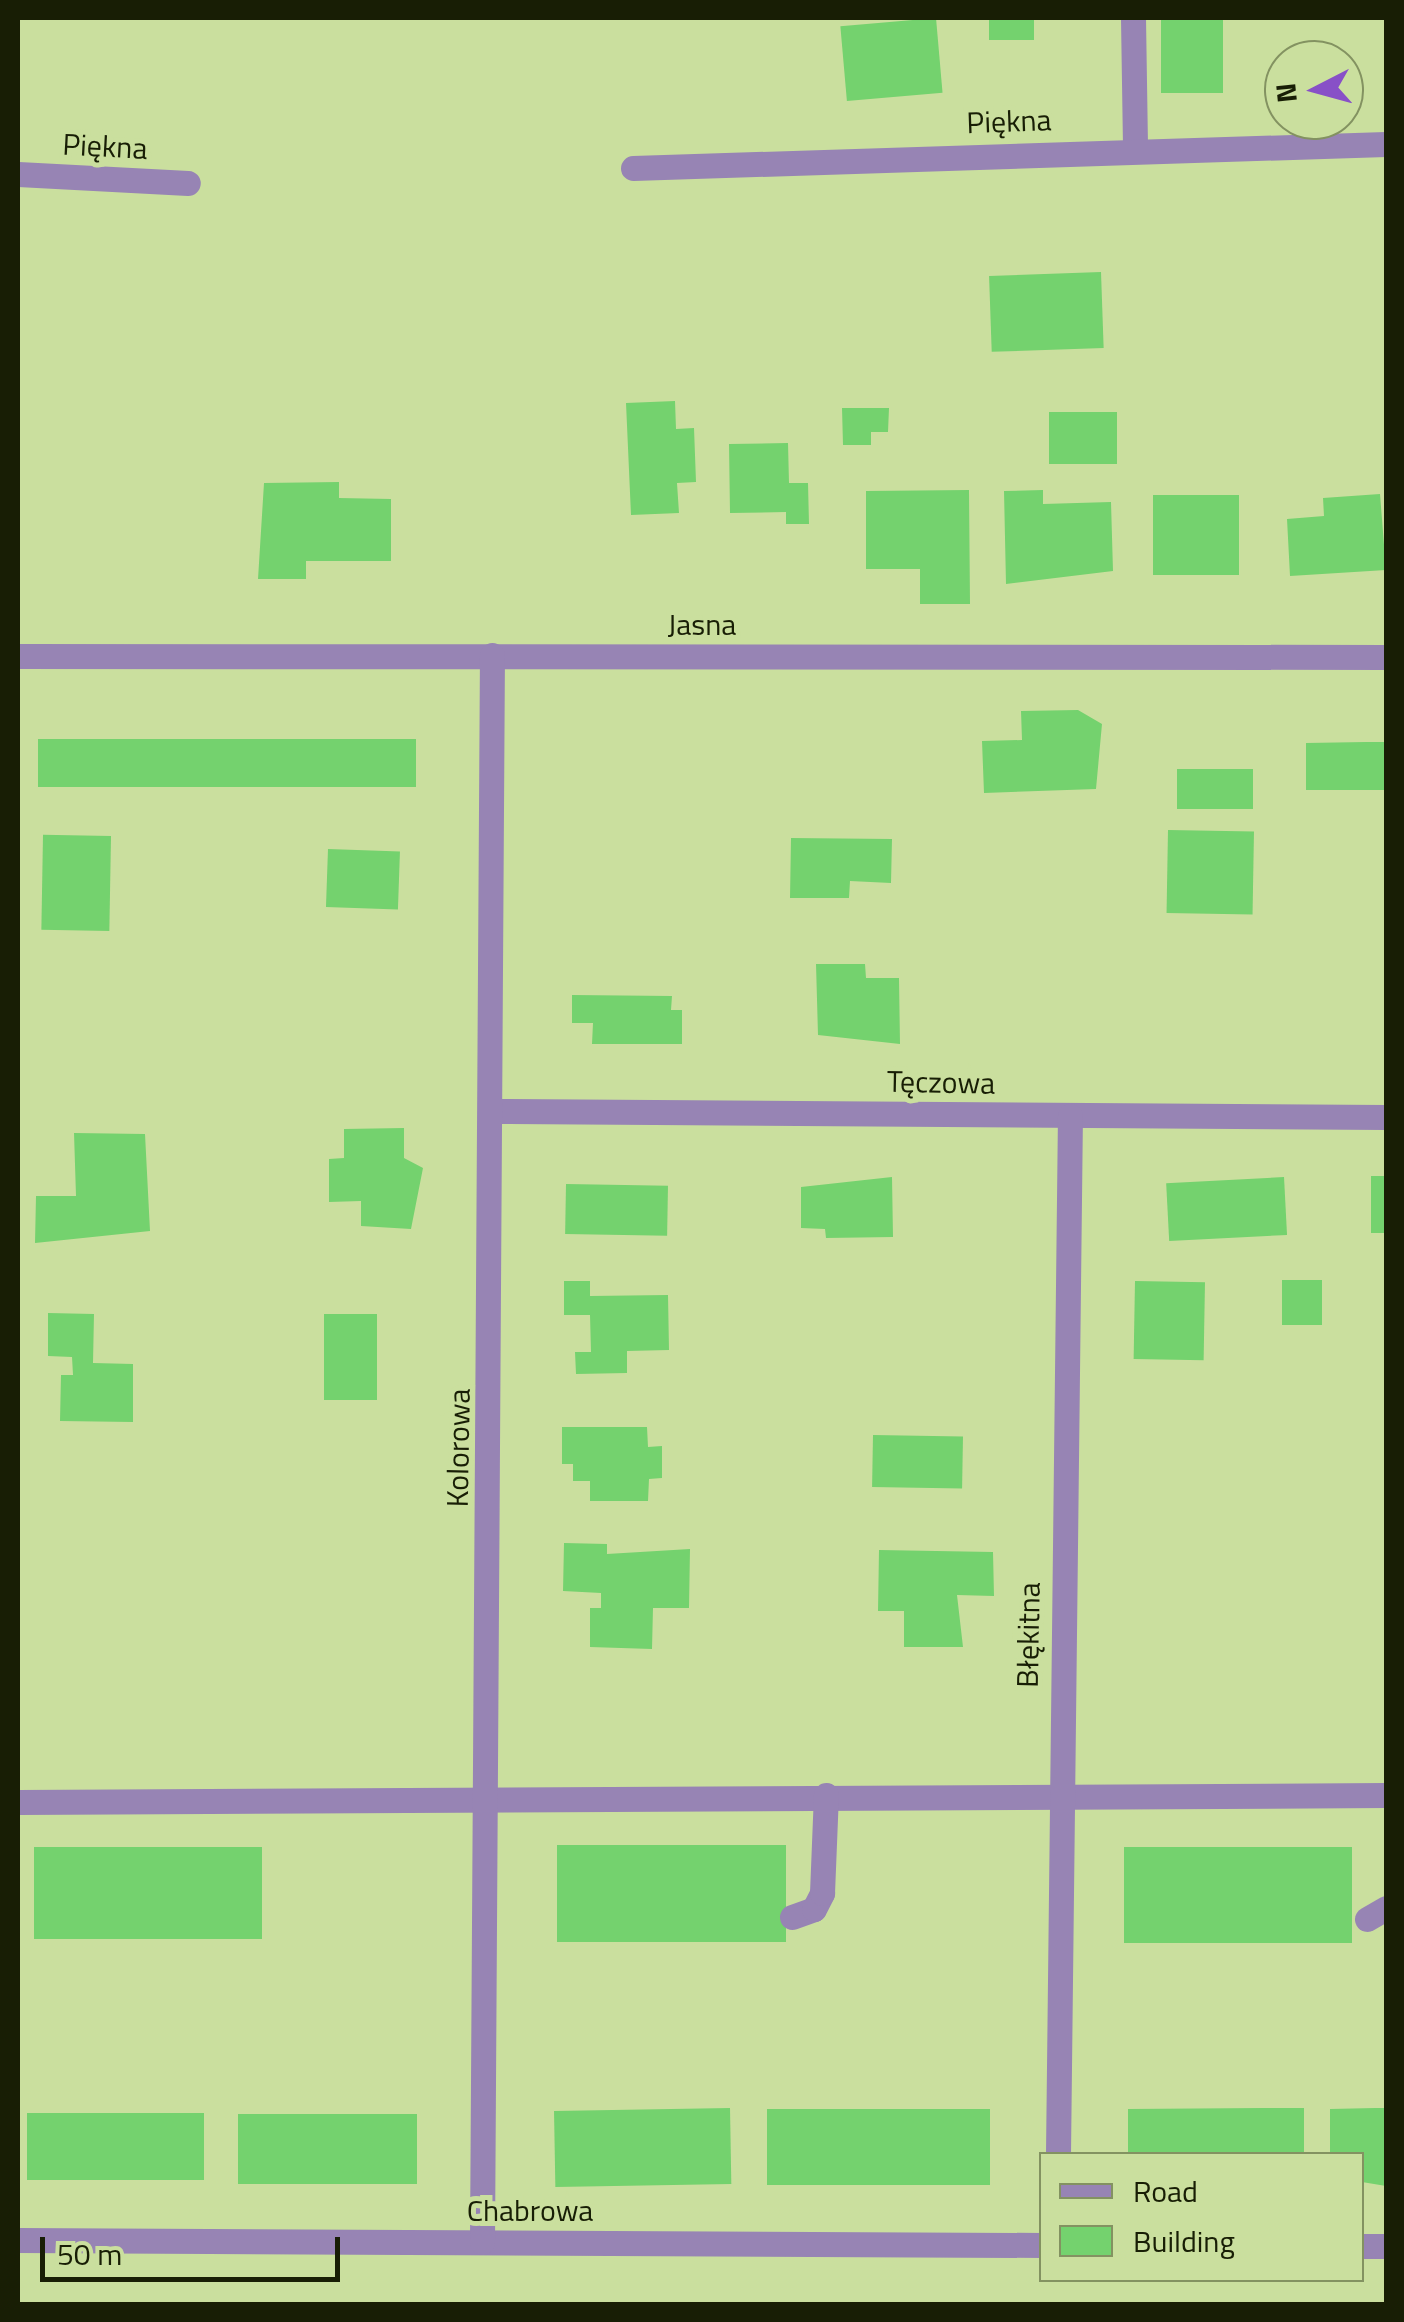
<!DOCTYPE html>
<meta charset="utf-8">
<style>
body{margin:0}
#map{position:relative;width:1404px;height:2322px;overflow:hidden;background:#cadf9e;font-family:"Titillium Web",sans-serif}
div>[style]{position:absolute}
.building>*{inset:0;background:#74d26e;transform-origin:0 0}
.minor>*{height:25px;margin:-12.5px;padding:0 12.5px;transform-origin:12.5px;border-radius:12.5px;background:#9784b4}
span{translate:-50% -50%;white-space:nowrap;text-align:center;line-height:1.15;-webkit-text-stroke:10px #cadf9e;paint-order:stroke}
.street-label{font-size:30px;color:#181e05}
.frame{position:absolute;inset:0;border:20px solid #181e05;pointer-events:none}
.legend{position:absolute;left:1039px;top:2152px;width:325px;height:130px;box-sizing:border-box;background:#cadf9e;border:2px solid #839261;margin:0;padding:12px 18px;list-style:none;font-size:30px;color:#181e05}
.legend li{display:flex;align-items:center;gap:20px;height:50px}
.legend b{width:50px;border:2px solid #839261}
.north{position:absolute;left:1264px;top:40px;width:100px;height:100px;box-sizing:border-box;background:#cadf9e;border:2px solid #839261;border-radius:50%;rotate:264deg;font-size:28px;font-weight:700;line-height:40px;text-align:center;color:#181e05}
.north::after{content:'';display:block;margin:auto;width:35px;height:45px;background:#8850c7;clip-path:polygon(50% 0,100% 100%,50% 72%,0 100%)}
.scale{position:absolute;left:40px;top:2237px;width:300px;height:45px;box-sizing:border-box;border:5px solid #181e05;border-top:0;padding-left:12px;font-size:30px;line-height:35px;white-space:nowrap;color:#181e05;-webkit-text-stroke:8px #cadf9e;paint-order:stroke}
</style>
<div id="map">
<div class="building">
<i style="left:936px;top:18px;width:75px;height:96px;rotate:85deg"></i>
<i style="left:989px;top:18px;width:45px;height:22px"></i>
<i style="left:1161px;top:18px;width:62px;height:75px"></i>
<i style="left:1101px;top:272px;width:76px;height:112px;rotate:88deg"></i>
<i style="clip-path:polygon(675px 401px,676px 429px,694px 428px,696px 482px,677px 483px,679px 513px,631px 515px,626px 403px)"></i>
<i style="clip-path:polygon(842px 408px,889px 408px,888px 432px,871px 432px,871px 445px,843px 445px)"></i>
<i style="left:1049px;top:412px;width:68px;height:52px"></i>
<i style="clip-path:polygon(788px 443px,789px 483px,808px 483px,809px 524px,786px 524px,786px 512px,730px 513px,729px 444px)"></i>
<i style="clip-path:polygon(339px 482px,339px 498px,391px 499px,391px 561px,306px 561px,306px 579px,258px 579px,264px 483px)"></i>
<i style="clip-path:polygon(969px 490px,970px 604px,920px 604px,920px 569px,866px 569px,866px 491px)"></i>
<i style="clip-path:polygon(1043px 490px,1043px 504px,1111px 502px,1113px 571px,1006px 584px,1004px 491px)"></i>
<i style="clip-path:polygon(1380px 494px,1386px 570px,1290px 576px,1287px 519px,1324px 516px,1323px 498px)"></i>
<i style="left:1153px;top:495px;width:86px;height:80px"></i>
<i style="clip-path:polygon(1078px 710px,1102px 724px,1096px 789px,984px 793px,982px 741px,1022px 740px,1021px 711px)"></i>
<i style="left:38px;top:739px;width:378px;height:48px"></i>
<i style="clip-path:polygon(1366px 742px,1386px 742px,1386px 790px,1306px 790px,1306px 743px)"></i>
<i style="left:1177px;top:769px;width:76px;height:40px"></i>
<i style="left:1168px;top:830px;width:86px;height:83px;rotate:1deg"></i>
<i style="left:111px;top:836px;width:95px;height:68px;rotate:91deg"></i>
<i style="clip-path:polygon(791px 838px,892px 839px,891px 883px,850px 881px,849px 898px,790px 898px)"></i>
<i style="left:328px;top:849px;width:72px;height:58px;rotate:2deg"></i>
<i style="clip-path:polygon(816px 964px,865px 964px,866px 978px,899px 978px,900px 1044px,818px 1035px)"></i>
<i style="clip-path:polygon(572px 995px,672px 996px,671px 1010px,682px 1010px,682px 1044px,592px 1044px,593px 1023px,572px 1023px)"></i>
<i style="clip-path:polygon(404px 1128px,404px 1158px,423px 1168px,411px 1229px,361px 1226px,361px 1201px,329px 1202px,329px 1159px,344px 1158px,344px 1129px)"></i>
<i style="clip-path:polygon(74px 1133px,145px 1134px,150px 1231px,35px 1243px,36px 1196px,76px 1196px)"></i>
<i style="left:1371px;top:1176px;width:15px;height:57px"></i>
<i style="clip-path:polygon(892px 1177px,893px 1237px,826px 1238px,825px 1229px,801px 1228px,801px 1187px)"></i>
<i style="left:1284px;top:1177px;width:58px;height:118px;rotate:87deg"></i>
<i style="left:566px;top:1184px;width:102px;height:50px;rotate:1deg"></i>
<i style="left:1282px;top:1280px;width:40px;height:45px"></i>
<i style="clip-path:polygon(564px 1281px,590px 1281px,590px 1296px,668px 1295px,669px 1350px,627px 1351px,627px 1373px,576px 1374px,575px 1352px,591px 1352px,590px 1315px,564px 1315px)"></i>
<i style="left:1135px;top:1281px;width:70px;height:78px;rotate:1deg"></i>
<i style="clip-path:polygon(48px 1313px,94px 1314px,93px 1363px,133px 1364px,133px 1422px,60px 1421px,61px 1375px,73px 1375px,72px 1357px,48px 1356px)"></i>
<i style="left:324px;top:1314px;width:53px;height:86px"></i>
<i style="clip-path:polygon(562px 1427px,647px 1427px,648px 1447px,662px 1446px,662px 1478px,649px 1479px,648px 1501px,590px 1501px,590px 1481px,573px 1481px,573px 1464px,562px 1464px)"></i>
<i style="left:873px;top:1435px;width:90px;height:52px;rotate:1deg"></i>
<i style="clip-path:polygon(564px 1543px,607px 1544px,607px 1554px,690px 1549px,689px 1608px,653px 1608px,652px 1649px,590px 1647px,590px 1608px,601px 1608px,601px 1593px,563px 1591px)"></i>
<i style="clip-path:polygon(879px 1550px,993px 1552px,994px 1596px,957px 1595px,963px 1647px,904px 1647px,904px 1611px,878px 1611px)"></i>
<i style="left:557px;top:1845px;width:229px;height:97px"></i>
<i style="left:34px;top:1847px;width:228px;height:92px"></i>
<i style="left:1124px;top:1847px;width:228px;height:96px"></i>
<i style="left:730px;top:2108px;width:76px;height:176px;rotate:89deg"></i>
<i style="clip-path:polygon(1262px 2108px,1304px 2108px,1304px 2154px,1128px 2154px,1128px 2109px)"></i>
<i style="clip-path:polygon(1375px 2108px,1386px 2108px,1386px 2186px,1362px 2182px,1362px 2154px,1330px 2154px,1330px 2109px)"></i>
<i style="left:767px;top:2109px;width:223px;height:76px"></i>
<i style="left:27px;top:2113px;width:177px;height:67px"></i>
<i style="left:238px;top:2114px;width:179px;height:70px"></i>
</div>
<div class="minor">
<i style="left:1133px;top:18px;width:130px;rotate:89.1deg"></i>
<i style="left:633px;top:168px;width:753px;rotate:-1.83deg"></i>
<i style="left:18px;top:174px;width:170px;rotate:3deg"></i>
<i style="left:18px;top:656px;width:1368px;rotate:0.04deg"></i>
<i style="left:494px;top:1111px;width:892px;rotate:0.39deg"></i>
<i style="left:18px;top:1802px;width:1368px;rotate:-0.29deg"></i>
<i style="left:792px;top:1917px;width:23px;rotate:-20deg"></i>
<i style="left:814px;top:1909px;width:18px;rotate:-63deg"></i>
<i style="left:822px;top:1893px;width:98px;rotate:-87.7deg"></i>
<i style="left:1367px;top:1919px;width:22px;rotate:-30deg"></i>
<i style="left:1058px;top:2154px;width:1038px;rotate:-89.34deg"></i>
<i style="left:18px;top:2240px;width:1024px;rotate:0.28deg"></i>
<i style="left:482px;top:2242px;width:1587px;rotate:-89.64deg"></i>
<i style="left:1362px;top:2246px;width:24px"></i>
</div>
<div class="street-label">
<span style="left:1009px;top:121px;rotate:-2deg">Piękna</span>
<span style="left:105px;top:146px;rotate:3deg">Piękna</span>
<span style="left:702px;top:624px">Jasna</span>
<span style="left:941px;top:1082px;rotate:1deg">Tęczowa</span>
<span style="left:458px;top:1448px;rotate:-89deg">Kolorowa</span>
<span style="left:1028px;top:1635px;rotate:-89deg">Błękitna</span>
<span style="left:530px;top:2210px">Chabrowa</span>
</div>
<div class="frame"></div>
<ul class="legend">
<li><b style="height:12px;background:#9784b4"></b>Road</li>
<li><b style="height:28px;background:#74d26e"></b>Building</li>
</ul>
<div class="north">N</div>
<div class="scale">50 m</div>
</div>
